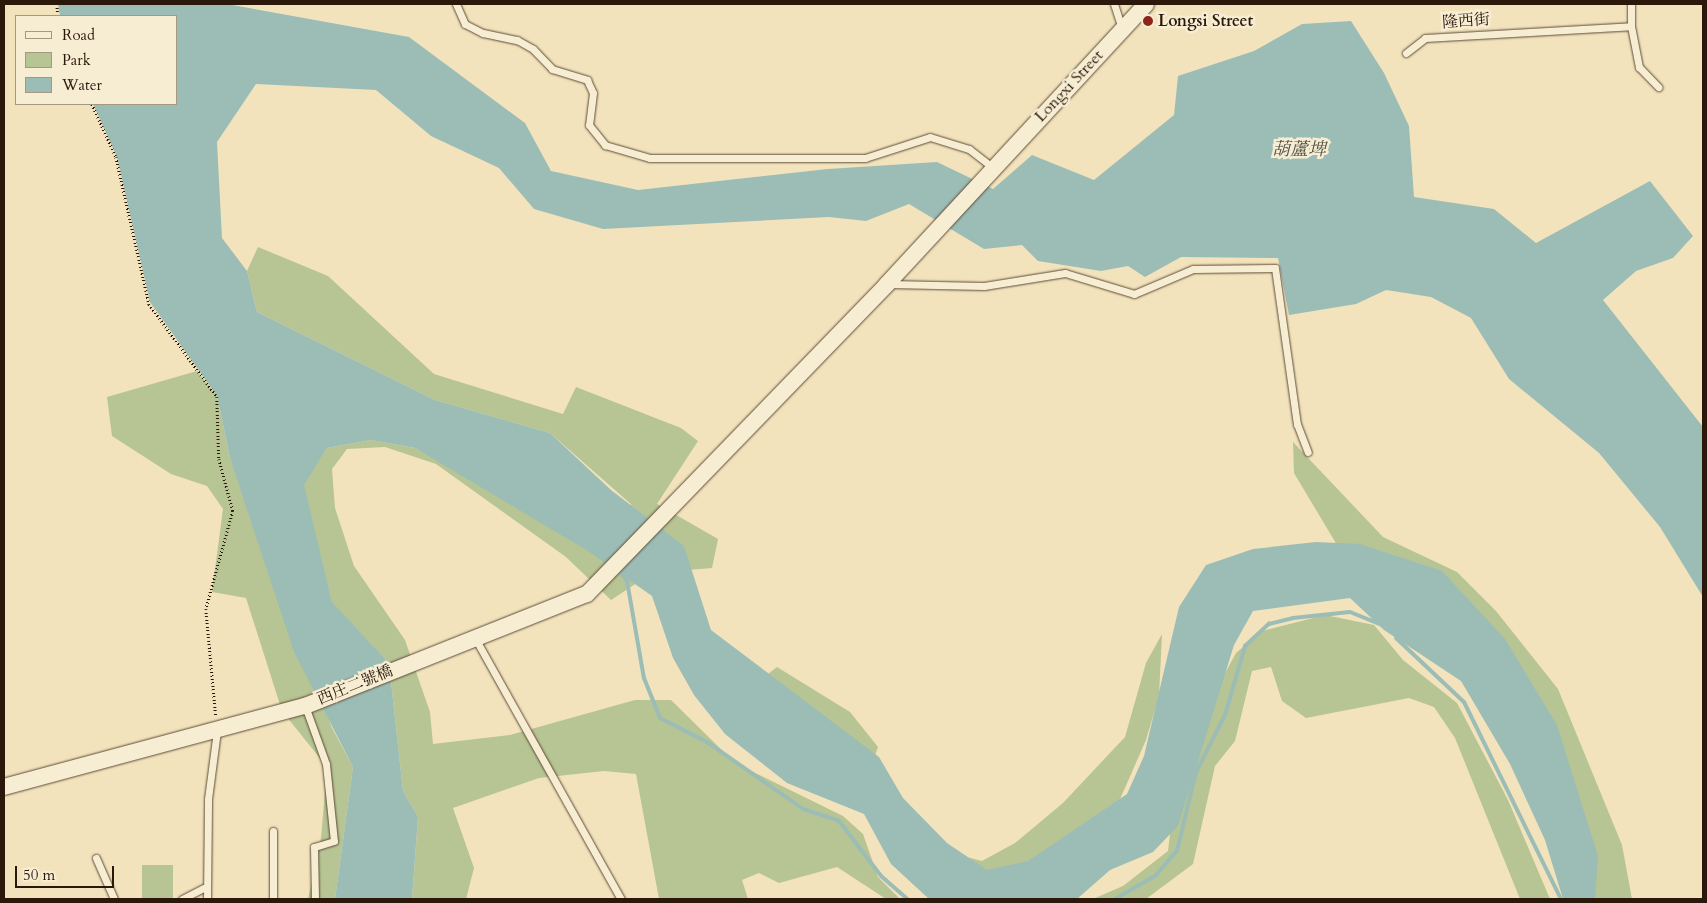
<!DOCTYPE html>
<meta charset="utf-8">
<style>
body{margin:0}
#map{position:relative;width:1707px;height:903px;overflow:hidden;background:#f2e3bc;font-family:Cardo,"Noto Serif TC",serif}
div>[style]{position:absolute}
.green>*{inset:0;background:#b7c493;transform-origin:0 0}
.water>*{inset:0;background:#9cbdb6}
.stream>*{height:4px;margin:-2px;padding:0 2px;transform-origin:2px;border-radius:2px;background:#9cbdb6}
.path>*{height:2.5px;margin-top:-1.25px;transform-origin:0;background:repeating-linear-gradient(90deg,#2b180b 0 1px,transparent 0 3.5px)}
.roads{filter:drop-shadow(0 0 1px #5d4b37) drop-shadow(0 0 1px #5d4b37)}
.service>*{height:7px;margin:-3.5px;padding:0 3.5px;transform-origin:3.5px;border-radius:3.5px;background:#f7edd3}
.tertiary>*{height:16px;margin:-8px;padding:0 8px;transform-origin:8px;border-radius:8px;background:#f7edd3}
.dots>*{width:14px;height:14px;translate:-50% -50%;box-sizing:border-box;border:2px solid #f7edd3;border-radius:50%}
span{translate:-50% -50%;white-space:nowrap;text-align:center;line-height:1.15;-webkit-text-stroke:5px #f7edd3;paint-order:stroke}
.poi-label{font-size:16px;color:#2b180b;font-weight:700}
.left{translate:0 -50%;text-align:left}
.street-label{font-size:16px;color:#2b180b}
.water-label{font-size:18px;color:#535247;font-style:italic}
.frame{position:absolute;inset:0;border:5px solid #2b180b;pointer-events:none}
.legend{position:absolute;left:15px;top:15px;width:162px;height:90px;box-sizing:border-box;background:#f7edd3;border:1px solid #a59883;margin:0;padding:6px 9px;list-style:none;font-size:15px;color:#2b180b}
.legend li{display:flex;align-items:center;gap:10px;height:25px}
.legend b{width:25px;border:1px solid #a59883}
.scale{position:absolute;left:15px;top:866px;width:99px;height:22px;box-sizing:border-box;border:2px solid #2b180b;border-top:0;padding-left:6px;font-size:15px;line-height:18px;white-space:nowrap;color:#2b180b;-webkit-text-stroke:4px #f7edd3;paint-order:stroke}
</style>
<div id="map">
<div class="green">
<i style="clip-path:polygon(258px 247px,328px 276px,434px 374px,563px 414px,576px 387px,681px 428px,698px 441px,657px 504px,718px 539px,712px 568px,652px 573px,611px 600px,566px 557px,436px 464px,385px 447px,347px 449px,332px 469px,335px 508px,354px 566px,405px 640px,430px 712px,433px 744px,510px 735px,635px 700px,671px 700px,735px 763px,843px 816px,863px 834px,878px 877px,900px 899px,886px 899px,837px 867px,779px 883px,759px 873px,742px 880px,748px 899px,659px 899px,636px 774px,604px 771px,539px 778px,453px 808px,474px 868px,466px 899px,412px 899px,418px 817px,403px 791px,389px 663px,332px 603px,303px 485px,327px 448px,371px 440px,415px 448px,472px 480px,632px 505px,550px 433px,435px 400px,257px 312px,247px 271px)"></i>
<i style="clip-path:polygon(197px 371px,217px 396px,230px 458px,332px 728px,353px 767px,335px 899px,308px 899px,321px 838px,327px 767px,282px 711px,246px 598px,212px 592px,223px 509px,207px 486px,171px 474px,112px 436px,107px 397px)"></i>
<i style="clip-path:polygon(1293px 442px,1383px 537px,1457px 572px,1496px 611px,1558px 689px,1622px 845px,1632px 899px,1582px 899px,1532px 753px,1337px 545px,1294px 473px)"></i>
<i style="clip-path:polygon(1325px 615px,1374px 625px,1403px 660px,1457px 703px,1508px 800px,1550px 899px,1520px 899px,1455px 738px,1434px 707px,1409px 698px,1306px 718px,1282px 701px,1271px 667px,1252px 671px,1235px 741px,1215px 766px,1193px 864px,1146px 899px,1093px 899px,1123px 886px,1168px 851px,1173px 810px,1213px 695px,1236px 653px,1262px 631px)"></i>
<i style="clip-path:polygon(1162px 634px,1159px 696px,1146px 740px,1110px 822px,986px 882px,951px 853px,982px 861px,1015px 843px,1063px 803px,1125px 737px,1146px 663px)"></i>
<i style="clip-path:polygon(777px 667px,850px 712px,878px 747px,872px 764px,764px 677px)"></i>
<i style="left:142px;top:865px;width:31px;height:34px"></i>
</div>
<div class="water">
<i style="clip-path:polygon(58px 4px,227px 4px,409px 37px,525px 123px,551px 171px,638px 190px,828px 169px,937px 162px,993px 189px,1032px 155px,1094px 180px,1174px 115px,1178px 76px,1254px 51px,1302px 24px,1351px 21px,1384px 73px,1409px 126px,1414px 197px,1494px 209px,1536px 243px,1650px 181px,1693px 236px,1673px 258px,1636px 271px,1603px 300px,1703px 427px,1703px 597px,1660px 527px,1599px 453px,1509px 379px,1471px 318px,1431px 297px,1386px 290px,1356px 304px,1289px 315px,1278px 258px,1181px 257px,1145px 277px,1128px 266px,1101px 271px,1038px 261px,1022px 245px,984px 249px,909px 204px,866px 221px,829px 217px,603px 229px,534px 209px,499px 168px,431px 136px,376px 90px,256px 84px,217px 142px,222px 238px,247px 271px,257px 312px,435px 400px,550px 433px,611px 490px,684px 546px,711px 630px,879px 757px,903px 798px,947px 843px,987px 870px,1028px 861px,1127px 794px,1144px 756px,1179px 607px,1206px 565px,1253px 549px,1316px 542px,1360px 544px,1442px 571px,1505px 639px,1557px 725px,1598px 856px,1595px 899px,1563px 899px,1545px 840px,1510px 764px,1461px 681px,1384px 630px,1350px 598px,1253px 611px,1234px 645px,1178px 826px,1153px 852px,1110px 870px,1077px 899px,929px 899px,891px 864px,864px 814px,787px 783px,725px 734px,694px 695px,673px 658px,652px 596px,588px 551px,415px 448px,371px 440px,327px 448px,304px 485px,332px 602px,389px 663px,403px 791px,418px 817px,412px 899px,335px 899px,353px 767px,294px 652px,230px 458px,217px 396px,150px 302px,117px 157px,93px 104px,176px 104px,176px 16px,60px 16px)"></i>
</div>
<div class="stream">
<i style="left:622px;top:574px;width:9px;rotate:54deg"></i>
<i style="left:627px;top:581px;width:98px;rotate:80.1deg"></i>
<i style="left:644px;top:678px;width:43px;rotate:68.2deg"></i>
<i style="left:660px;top:718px;width:53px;rotate:27.1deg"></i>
<i style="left:707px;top:742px;width:117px;rotate:34.9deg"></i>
<i style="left:803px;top:809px;width:38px;rotate:18deg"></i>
<i style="left:839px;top:821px;width:69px;rotate:52.6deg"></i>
<i style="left:881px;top:876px;width:35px;rotate:41deg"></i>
<i style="left:1396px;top:638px;width:93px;rotate:43.3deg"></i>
<i style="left:1464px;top:702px;width:220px;rotate:63.8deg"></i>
<i style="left:1115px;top:899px;width:46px;rotate:-29.9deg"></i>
<i style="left:1155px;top:876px;width:33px;rotate:-49deg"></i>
<i style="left:1177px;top:851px;width:81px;rotate:-76.5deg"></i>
<i style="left:1196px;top:772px;width:64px;rotate:-63deg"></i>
<i style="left:1225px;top:715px;width:72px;rotate:-73.8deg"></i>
<i style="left:1245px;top:646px;width:33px;rotate:-43deg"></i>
<i style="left:1269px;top:624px;width:25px;rotate:-14deg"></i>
<i style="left:1293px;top:618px;width:57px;rotate:-6deg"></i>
<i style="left:1350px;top:612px;width:35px;rotate:22deg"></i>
</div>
<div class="path">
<i style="left:57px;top:4px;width:12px;rotate:85deg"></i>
<i style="left:92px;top:104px;width:58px;rotate:65.6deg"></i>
<i style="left:116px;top:157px;width:151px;rotate:77.3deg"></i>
<i style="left:149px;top:304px;width:115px;rotate:53.8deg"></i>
<i style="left:217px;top:397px;width:62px;rotate:88.2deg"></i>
<i style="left:219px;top:459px;width:54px;rotate:74.9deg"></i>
<i style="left:233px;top:511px;width:102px;rotate:105.4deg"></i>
<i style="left:206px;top:609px;width:108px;rotate:84.7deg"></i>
</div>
<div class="roads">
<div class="service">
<i style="left:456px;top:4px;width:22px;rotate:66deg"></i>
<i style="left:465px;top:24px;width:20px;rotate:27deg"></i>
<i style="left:483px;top:33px;width:35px;rotate:12deg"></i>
<i style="left:517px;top:40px;width:18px;rotate:29deg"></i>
<i style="left:533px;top:49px;width:28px;rotate:46deg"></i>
<i style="left:552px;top:69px;width:37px;rotate:17deg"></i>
<i style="left:587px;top:80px;width:14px;rotate:65deg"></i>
<i style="left:593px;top:93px;width:32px;rotate:97deg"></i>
<i style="left:589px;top:125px;width:26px;rotate:51deg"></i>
<i style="left:605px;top:145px;width:47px;rotate:16.1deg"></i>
<i style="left:650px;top:158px;width:215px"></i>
<i style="left:865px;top:158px;width:68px;rotate:-17.9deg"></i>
<i style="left:930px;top:137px;width:41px;rotate:17.1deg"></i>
<i style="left:969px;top:149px;width:31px;rotate:38deg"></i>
<i style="left:1114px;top:4px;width:26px;rotate:72deg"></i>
<i style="left:1631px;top:26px;width:42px;rotate:79deg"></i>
<i style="left:1639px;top:67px;width:28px;rotate:46deg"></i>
<i style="left:1406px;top:53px;width:24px;rotate:-38deg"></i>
<i style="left:1425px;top:38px;width:206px;rotate:-3.3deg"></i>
<i style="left:1631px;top:26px;width:22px;rotate:-90deg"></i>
<i style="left:889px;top:284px;width:95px;rotate:1.2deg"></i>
<i style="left:984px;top:286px;width:82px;rotate:-9.1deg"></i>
<i style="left:1065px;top:273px;width:72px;rotate:16.9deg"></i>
<i style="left:1134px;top:294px;width:64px;rotate:-23deg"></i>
<i style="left:1193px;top:269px;width:82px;rotate:-0.7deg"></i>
<i style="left:1275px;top:268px;width:158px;rotate:82deg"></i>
<i style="left:1297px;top:424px;width:30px;rotate:69deg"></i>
<i style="left:475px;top:638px;width:299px;rotate:60.8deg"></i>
<i style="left:305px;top:706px;width:62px;rotate:70.1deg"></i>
<i style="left:326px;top:764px;width:77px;rotate:84.1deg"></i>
<i style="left:334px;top:841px;width:21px;rotate:163deg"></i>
<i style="left:314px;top:847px;width:52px;rotate:88.9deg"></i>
<i style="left:273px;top:831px;width:68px;rotate:90deg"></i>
<i style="left:96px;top:858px;width:45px;rotate:66.3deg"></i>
<i style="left:182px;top:899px;width:25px;rotate:-27deg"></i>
<i style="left:207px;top:899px;width:100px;rotate:-89.4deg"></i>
<i style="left:208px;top:799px;width:69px;rotate:-82.5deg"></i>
</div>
<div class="tertiary">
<i style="left:4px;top:787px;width:312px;rotate:-15.1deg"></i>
<i style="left:305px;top:706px;width:303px;rotate:-21.7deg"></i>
<i style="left:587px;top:594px;width:431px;rotate:-45.9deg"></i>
<i style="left:887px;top:284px;width:381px;rotate:-47.2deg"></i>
</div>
</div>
<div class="dots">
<i style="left:1148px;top:21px;background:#8f2418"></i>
</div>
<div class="poi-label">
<span class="left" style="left:1158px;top:21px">Longsi Street</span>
</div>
<div class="street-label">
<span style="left:1466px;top:21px;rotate:-4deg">隆西街</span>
<span style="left:1069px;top:86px;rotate:-47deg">Longxi Street</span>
<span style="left:355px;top:685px;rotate:-22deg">西庄二號橋</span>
</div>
<div class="water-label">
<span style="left:1299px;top:150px">葫蘆埤</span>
</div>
<div class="frame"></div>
<ul class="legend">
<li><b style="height:6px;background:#f7edd3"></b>Road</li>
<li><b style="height:14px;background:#b7c493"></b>Park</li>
<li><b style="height:14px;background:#9cbdb6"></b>Water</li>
</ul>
<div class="scale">50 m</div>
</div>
